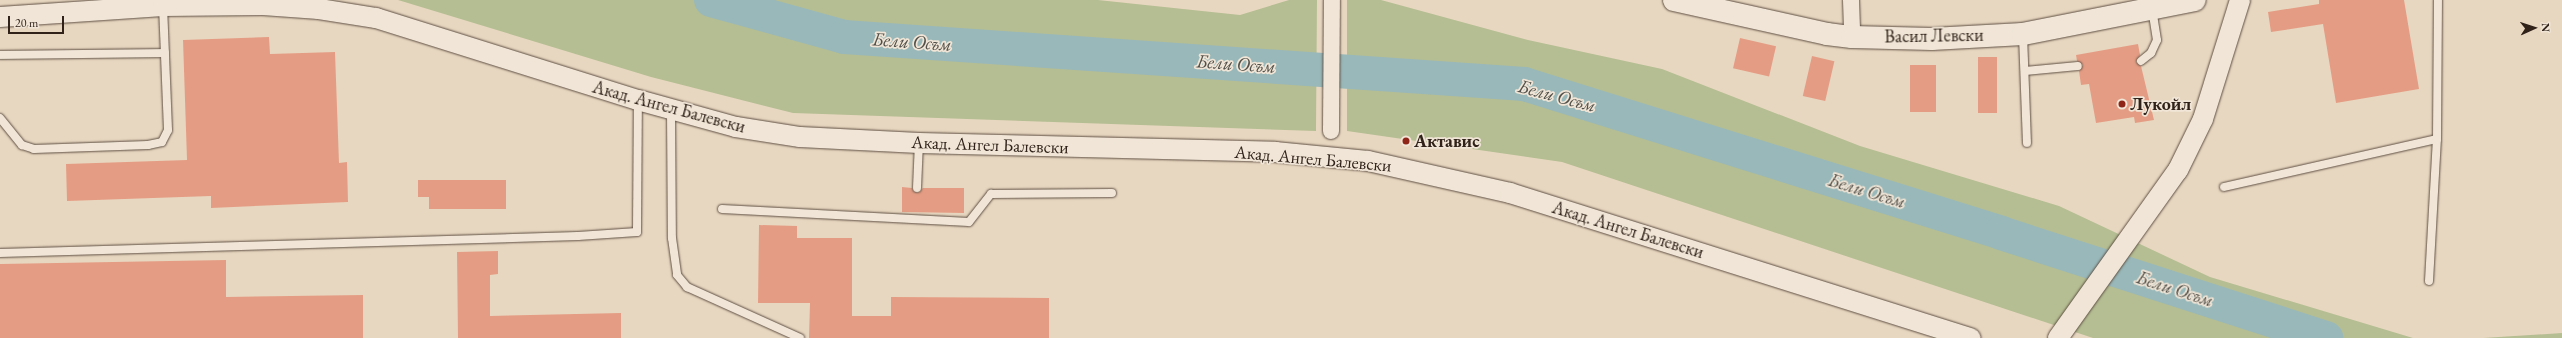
<!DOCTYPE html>
<meta charset="utf-8">
<style>
body{margin:0}
#map{position:relative;width:2562px;height:338px;overflow:hidden;background:#e8d7c0;font-family:"EB Garamond",serif}
div>[style]{position:absolute}
.green>*{inset:0;background:#b5be93}
.river>*{height:34px;margin:-17px;padding:0 17px;transform-origin:17px;border-radius:17px;background:#99b8b9}
.building>*{inset:0;background:#e49d84;transform-origin:0 0}
.roads{filter:drop-shadow(0 0 1px #5e4f43) drop-shadow(0 0 1px #5e4f43)}
.service>*{height:8px;margin:-4px;padding:0 4px;transform-origin:4px;border-radius:4px;background:#f0e5d6}
.minor>*{height:16px;margin:-8px;padding:0 8px;transform-origin:8px;border-radius:8px;background:#f0e5d6}
.tertiary>*{height:20px;margin:-10px;padding:0 10px;transform-origin:10px;border-radius:10px;background:#f0e5d6}
.secondary>*{height:22px;margin:-11px;padding:0 11px;transform-origin:11px;border-radius:11px;background:#f0e5d6}
.dots>*{width:11px;height:11px;translate:-50% -50%;box-sizing:border-box;border:2px solid #f0e5d6;border-radius:50%}
span{translate:-50% -50%;white-space:nowrap;text-align:center;line-height:1.15;-webkit-text-stroke:3.5px #f0e5d6;paint-order:stroke}
.street-label{font-size:18px;color:#302219}
.poi-label{font-size:18px;color:#302219;font-weight:700}
.left{translate:0 -50%;text-align:left}
.water-label{font-size:19px;color:#504f49;font-style:italic}
.north{position:absolute;left:2514px;top:8px;width:40px;height:40px;-webkit-text-stroke:3px #f0e5d6;paint-order:stroke;rotate:87deg;font-size:11px;font-weight:700;line-height:16px;text-align:center;color:#302219}
.north::after{content:'';display:block;margin:auto;width:14px;height:18px;background:#302219;clip-path:polygon(50% 0,100% 100%,50% 72%,0 100%)}
.scale{position:absolute;left:8px;top:16px;width:56px;height:18px;box-sizing:border-box;border:2px solid #302219;border-top:0;padding-left:5px;font-size:12px;line-height:14px;white-space:nowrap;color:#302219;-webkit-text-stroke:3px #f0e5d6;paint-order:stroke}
</style>
<div id="map">
<div class="green">
<i style="clip-path:polygon(398px 0,1098px 0,1240px 15px,1289px 0,1317px 0,1316px 131px,793px 113px,651px 77px)"></i>
<i style="clip-path:polygon(1347px 0,1381px 0,1528px 40px,1662px 69px,1860px 146px,2059px 206px,2210px 277px,2413px 338px,2093px 338px,1562px 162px,1347px 131px)"></i>
<i style="clip-path:polygon(2562px 333px,2562px 338px,2483px 338px)"></i>
</div>
<div class="river">
<i style="left:711px;top:0;width:138px;rotate:15.5deg"></i>
<i style="left:844px;top:37px;width:682px;rotate:3.95deg"></i>
<i style="left:1524px;top:84px;width:500px;rotate:17.3deg"></i>
<i style="left:2001px;top:233px;width:342px;rotate:17.9deg"></i>
</div>
<div class="building">
<i style="clip-path:polygon(2319px 0,2404px 0,2419px 89px,2336px 103px,2323px 24px,2271px 32px,2268px 12px,2319px 4px)"></i>
<i style="clip-path:polygon(269px 37px,270px 54px,335px 52px,339px 163px,347px 162px,348px 202px,211px 208px,211px 196px,67px 201px,66px 164px,187px 160px,183px 40px)"></i>
<i style="left:1740px;top:38px;width:37px;height:31px;rotate:13deg"></i>
<i style="clip-path:polygon(2138px 44px,2140px 55px,2136px 62px,2141px 66px,2154px 120px,2135px 123px,2134px 117px,2096px 123px,2089px 84px,2081px 85px,2079px 71px,2083px 65px,2077px 61px,2076px 55px)"></i>
<i style="left:1812px;top:56px;width:23px;height:41px;rotate:13deg"></i>
<i style="left:1978px;top:57px;width:19px;height:56px"></i>
<i style="left:1910px;top:65px;width:26px;height:47px"></i>
<i style="clip-path:polygon(418px 180px,506px 180px,506px 209px,429px 209px,429px 197px,418px 197px)"></i>
<i style="clip-path:polygon(902px 187px,912px 188px,917px 193px,923px 188px,964px 188px,964px 213px,902px 212px)"></i>
<i style="clip-path:polygon(759px 225px,797px 226px,797px 238px,852px 238px,852px 316px,891px 316px,891px 297px,1049px 298px,1049px 338px,809px 338px,810px 303px,758px 303px)"></i>
<i style="clip-path:polygon(498px 251px,498px 274px,490px 275px,490px 316px,621px 313px,621px 338px,458px 338px,457px 252px)"></i>
<i style="clip-path:polygon(226px 260px,226px 297px,363px 295px,363px 338px,0 338px,0 264px)"></i>
</div>
<div class="roads">
<div class="service">
<i style="left:2023px;top:35px;width:108px;rotate:87.9deg"></i>
<i style="left:0;top:55px;width:165px;rotate:-0.7deg"></i>
<i style="left:2141px;top:61px;width:13px;rotate:-39deg"></i>
<i style="left:2151px;top:53px;width:14px;rotate:-65deg"></i>
<i style="left:2157px;top:40px;width:30px;rotate:-99deg"></i>
<i style="left:2025px;top:71px;width:53px;rotate:-5.4deg"></i>
<i style="left:671px;top:110px;width:128px;rotate:89.6deg"></i>
<i style="left:672px;top:238px;width:37px;rotate:82deg"></i>
<i style="left:677px;top:275px;width:16px;rotate:50deg"></i>
<i style="left:687px;top:287px;width:124px;rotate:24.3deg"></i>
<i style="left:0;top:118px;width:35px;rotate:51deg"></i>
<i style="left:22px;top:145px;width:13px;rotate:18deg"></i>
<i style="left:34px;top:149px;width:114px;rotate:-2deg"></i>
<i style="left:148px;top:145px;width:14px;rotate:-12deg"></i>
<i style="left:162px;top:142px;width:13px;rotate:-63deg"></i>
<i style="left:168px;top:130px;width:124px;rotate:-92.3deg"></i>
<i style="left:2224px;top:187px;width:218px;rotate:-12.7deg"></i>
<i style="left:917px;top:188px;width:45px;rotate:-87.5deg"></i>
<i style="left:722px;top:209px;width:247px;rotate:3deg"></i>
<i style="left:969px;top:222px;width:36px;rotate:-52deg"></i>
<i style="left:991px;top:194px;width:121px;rotate:-0.5deg"></i>
<i style="left:0;top:253px;width:578px;rotate:-1.68deg"></i>
<i style="left:578px;top:236px;width:59px;rotate:-3.9deg"></i>
<i style="left:637px;top:232px;width:131px;rotate:-89.6deg"></i>
<i style="left:2429px;top:281px;width:142px;rotate:-86.8deg"></i>
<i style="left:2437px;top:139px;width:139px;rotate:-89.6deg"></i>
</div>
<div class="minor">
<i style="left:1851px;top:0;width:37px;rotate:88deg"></i>
<i style="left:1331px;top:131px;width:131px;rotate:-89.6deg"></i>
</div>
<div class="tertiary">
<i style="left:0;top:17px;width:163px;rotate:-3.9deg"></i>
<i style="left:163px;top:6px;width:100px;rotate:-0.6deg"></i>
<i style="left:263px;top:5px;width:56px;rotate:4.1deg"></i>
<i style="left:319px;top:9px;width:58px;rotate:9deg"></i>
<i style="left:376px;top:18px;width:275px;rotate:17.4deg"></i>
<i style="left:638px;top:100px;width:102px;rotate:15.4deg"></i>
<i style="left:736px;top:127px;width:65px;rotate:8.9deg"></i>
<i style="left:800px;top:137px;width:119px;rotate:2.9deg"></i>
<i style="left:919px;top:143px;width:356px;rotate:1.4deg"></i>
<i style="left:1275px;top:152px;width:93px;rotate:5.5deg"></i>
<i style="left:1368px;top:161px;width:146px;rotate:12.7deg"></i>
<i style="left:1510px;top:193px;width:483px;rotate:17.5deg"></i>
<i style="left:2058px;top:338px;width:206px;rotate:-54.5deg"></i>
<i style="left:2178px;top:170px;width:57px;rotate:-63.9deg"></i>
<i style="left:2203px;top:119px;width:125px;rotate:-72.7deg"></i>
</div>
<div class="secondary">
<i style="left:1674px;top:0;width:157px;rotate:12.5deg"></i>
<i style="left:1827px;top:34px;width:25px;rotate:7deg"></i>
<i style="left:1852px;top:37px;width:80px;rotate:1.4deg"></i>
<i style="left:1932px;top:39px;width:91px;rotate:-3.1deg"></i>
<i style="left:2023px;top:34px;width:175px;rotate:-11.2deg"></i>
</div>
</div>
<div class="dots">
<i style="left:2122px;top:104px;background:#8f2418"></i>
<i style="left:1406px;top:141px;background:#8f2418"></i>
</div>
<div class="street-label">
<span style="left:1934px;top:36px;rotate:-1deg">Васил Левски</span>
<span style="left:669px;top:107px;rotate:15deg">Акад. Ангел Балевски</span>
<span style="left:990px;top:145px;rotate:2deg">Акад. Ангел Балевски</span>
<span style="left:1313px;top:159px;rotate:5deg">Акад. Ангел Балевски</span>
<span style="left:1628px;top:230px;rotate:17deg">Акад. Ангел Балевски</span>
</div>
<div class="poi-label">
<span class="left" style="left:2130px;top:104px">Лукойл</span>
<span class="left" style="left:1414px;top:141px">Актавис</span>
</div>
<div class="water-label">
<span style="left:912px;top:42px;rotate:4deg">Бели Осъм</span>
<span style="left:1236px;top:64px;rotate:4deg">Бели Осъм</span>
<span style="left:1557px;top:96px;rotate:15deg">Бели Осъм</span>
<span style="left:1867px;top:191px;rotate:17deg">Бели Осъм</span>
<span style="left:2175px;top:289px;rotate:18deg">Бели Осъм</span>
</div>
<div class="north">N</div>
<div class="scale">20 m</div>
</div>
